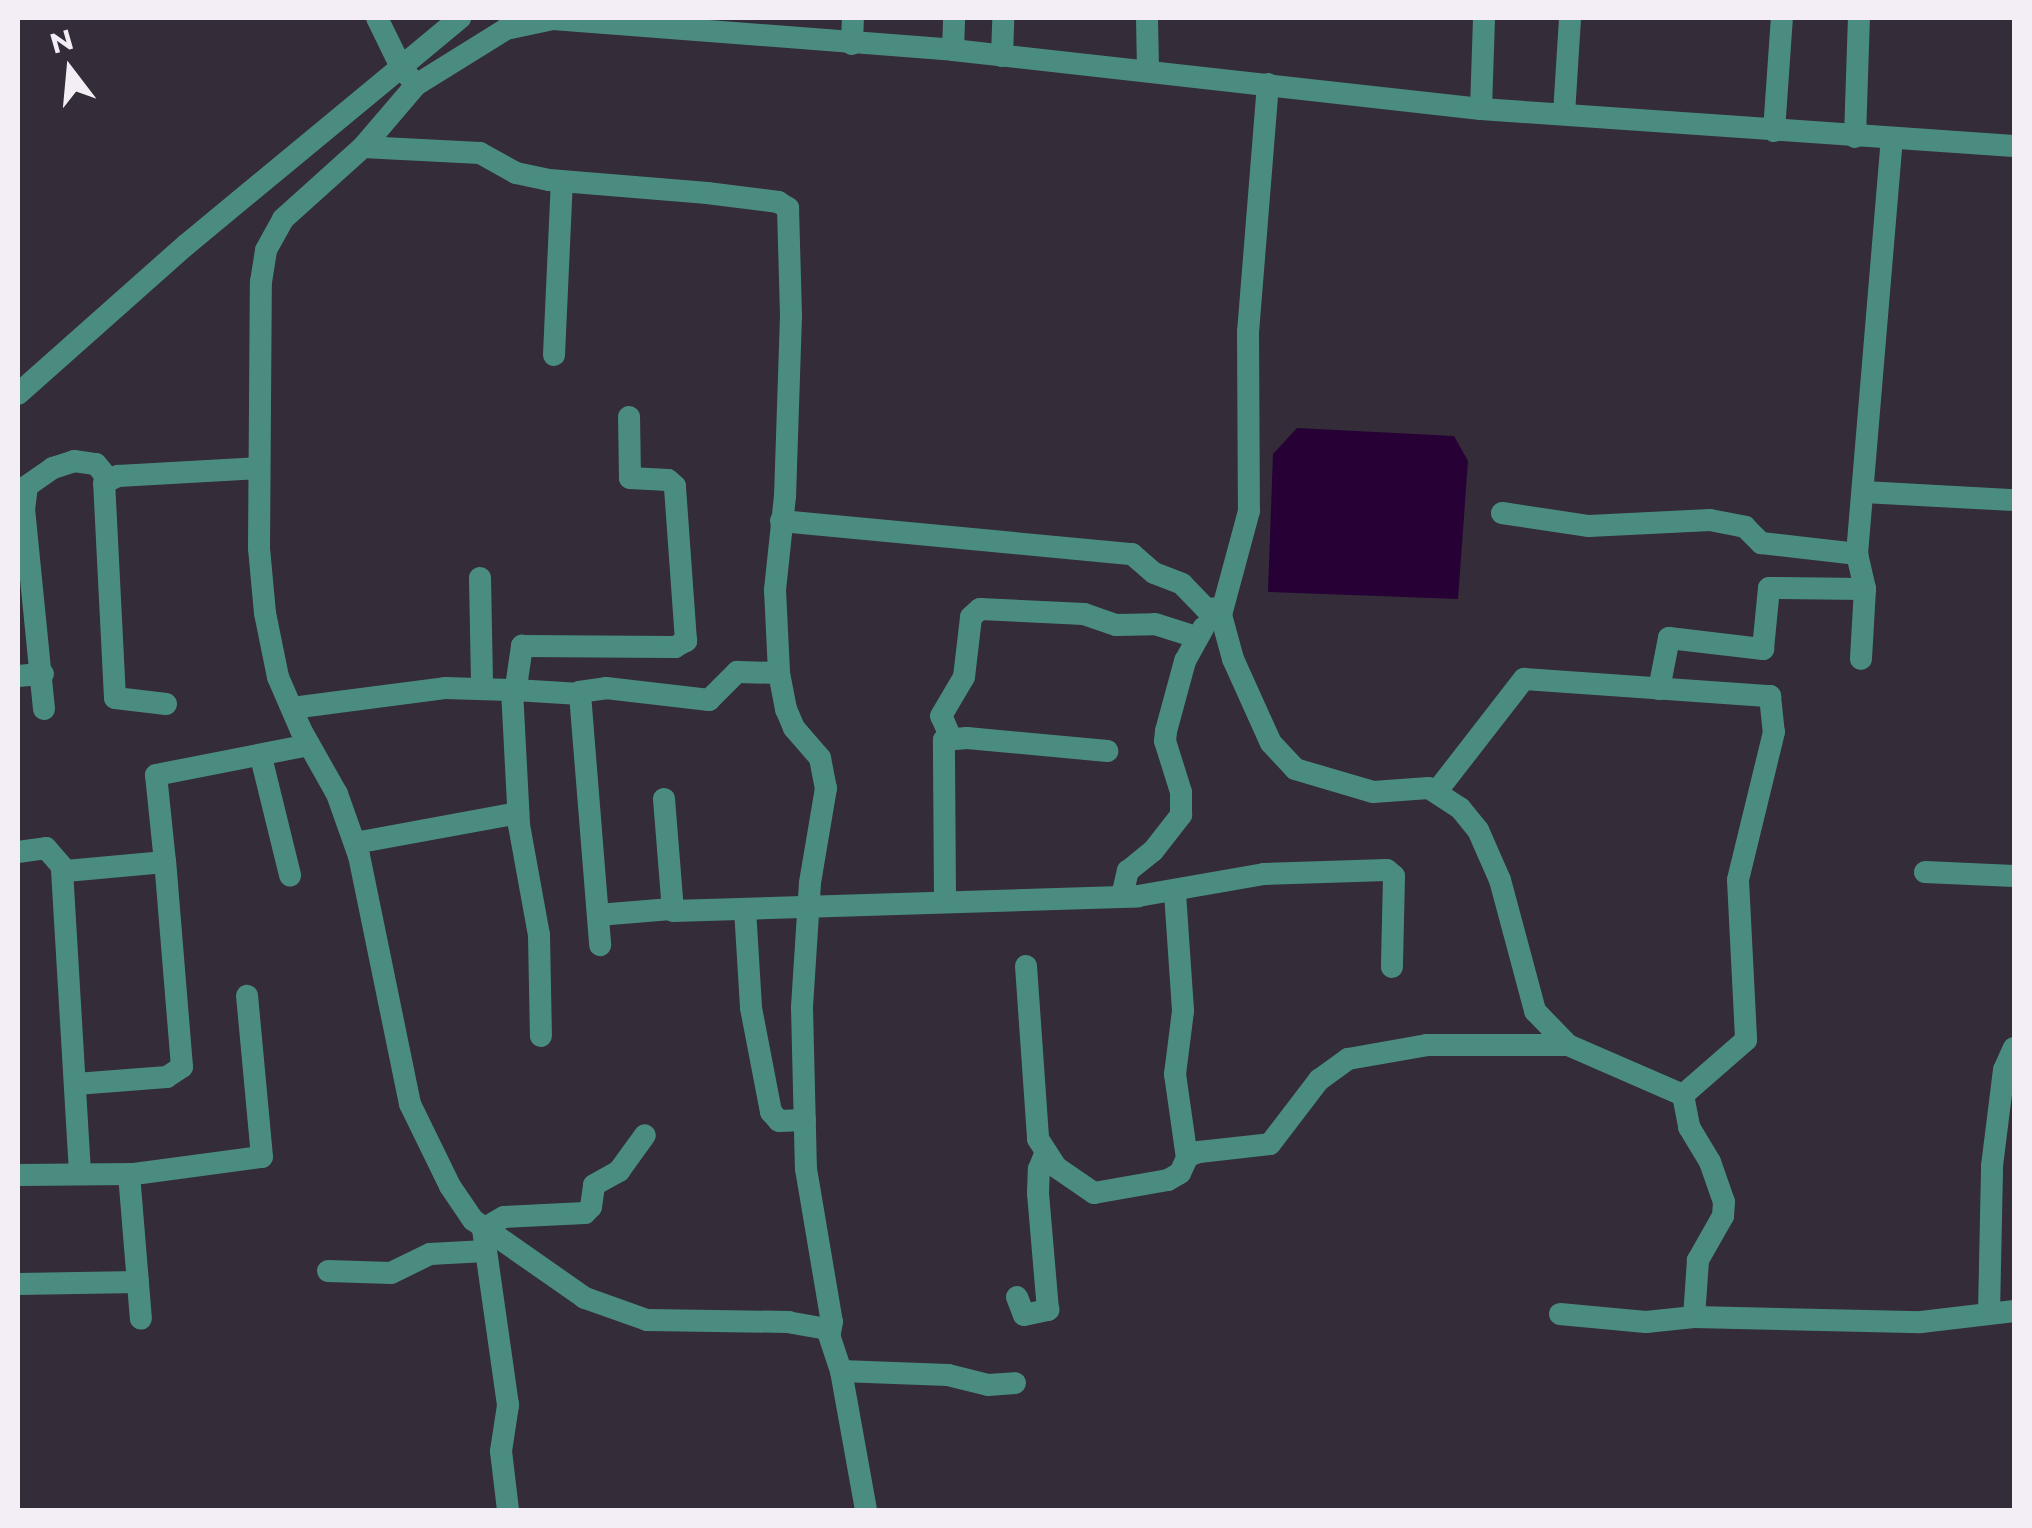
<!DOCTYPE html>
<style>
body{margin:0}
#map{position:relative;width:2032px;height:1528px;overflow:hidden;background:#342c38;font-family:Montserrat,sans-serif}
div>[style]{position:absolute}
.water>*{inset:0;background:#270136}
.minor>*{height:22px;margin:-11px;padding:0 11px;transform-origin:11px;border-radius:11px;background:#4a8d80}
span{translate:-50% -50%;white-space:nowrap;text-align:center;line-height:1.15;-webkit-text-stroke:8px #342c38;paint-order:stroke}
.frame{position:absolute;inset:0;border:20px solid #f3eef6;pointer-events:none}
.north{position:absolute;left:20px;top:20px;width:100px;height:100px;-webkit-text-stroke:8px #342c38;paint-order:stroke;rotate:344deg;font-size:28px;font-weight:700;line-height:40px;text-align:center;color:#f3eef6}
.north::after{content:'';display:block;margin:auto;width:35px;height:45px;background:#f3eef6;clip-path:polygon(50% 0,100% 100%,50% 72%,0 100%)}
</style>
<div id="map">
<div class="water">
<i style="clip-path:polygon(1297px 428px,1454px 436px,1468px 461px,1458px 599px,1268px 592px,1273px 454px)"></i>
</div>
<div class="minor">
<i style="left:377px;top:18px;width:55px;rotate:63.9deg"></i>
<i style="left:401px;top:67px;width:77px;rotate:-39.7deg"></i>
<i style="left:1147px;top:18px;width:52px;rotate:88.9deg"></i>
<i style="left:852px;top:44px;width:26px;rotate:-88deg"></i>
<i style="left:953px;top:50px;width:32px;rotate:-88deg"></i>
<i style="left:1002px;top:56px;width:38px;rotate:-88deg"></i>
<i style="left:1268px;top:84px;width:249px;rotate:94.6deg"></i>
<i style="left:1248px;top:332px;width:179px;rotate:89.7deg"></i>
<i style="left:1249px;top:511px;width:108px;rotate:105.1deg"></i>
<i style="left:1221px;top:615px;width:46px;rotate:74.7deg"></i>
<i style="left:1233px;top:659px;width:92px;rotate:65.7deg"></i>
<i style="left:1271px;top:743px;width:35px;rotate:47deg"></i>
<i style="left:1295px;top:769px;width:81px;rotate:16.4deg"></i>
<i style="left:1373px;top:792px;width:56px;rotate:-4.1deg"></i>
<i style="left:1429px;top:788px;width:37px;rotate:33deg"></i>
<i style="left:1460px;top:808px;width:28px;rotate:51deg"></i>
<i style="left:1478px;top:830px;width:55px;rotate:66.3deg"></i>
<i style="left:1500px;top:880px;width:136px;rotate:75deg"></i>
<i style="left:1535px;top:1011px;width:47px;rotate:45.9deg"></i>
<i style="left:1568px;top:1045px;width:125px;rotate:23.5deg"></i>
<i style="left:1683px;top:1095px;width:33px;rotate:79deg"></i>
<i style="left:1689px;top:1127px;width:41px;rotate:59deg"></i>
<i style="left:1710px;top:1162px;width:42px;rotate:70.7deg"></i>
<i style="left:1724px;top:1202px;width:14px;rotate:94deg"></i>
<i style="left:1723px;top:1216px;width:51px;rotate:119.6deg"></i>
<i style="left:1698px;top:1260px;width:57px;rotate:94deg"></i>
<i style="left:1694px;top:1317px;width:227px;rotate:1.3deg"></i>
<i style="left:1921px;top:1322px;width:94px;rotate:-6.7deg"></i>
<i style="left:1481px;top:109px;width:91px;rotate:-88.1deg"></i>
<i style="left:1564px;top:114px;width:96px;rotate:-86.4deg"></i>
<i style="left:1774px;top:131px;width:113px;rotate:-86deg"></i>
<i style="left:1855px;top:137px;width:119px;rotate:-88.1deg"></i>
<i style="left:363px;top:147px;width:117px;rotate:2.9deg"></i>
<i style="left:480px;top:153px;width:41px;rotate:29.1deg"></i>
<i style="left:516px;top:173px;width:34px;rotate:12deg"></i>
<i style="left:549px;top:180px;width:159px;rotate:4.7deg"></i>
<i style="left:707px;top:193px;width:72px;rotate:7.2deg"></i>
<i style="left:778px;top:202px;width:12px;rotate:31deg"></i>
<i style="left:788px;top:208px;width:108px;rotate:88.4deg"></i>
<i style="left:791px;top:316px;width:180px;rotate:91.9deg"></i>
<i style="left:785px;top:496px;width:95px;rotate:96.1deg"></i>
<i style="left:775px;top:590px;width:83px;rotate:87.2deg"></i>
<i style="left:779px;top:673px;width:37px;rotate:79deg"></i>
<i style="left:786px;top:709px;width:21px;rotate:67deg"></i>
<i style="left:794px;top:728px;width:40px;rotate:49deg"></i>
<i style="left:820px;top:758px;width:31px;rotate:79deg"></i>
<i style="left:826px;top:788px;width:96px;rotate:99.6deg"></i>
<i style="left:810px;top:883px;width:125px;rotate:93.7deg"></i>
<i style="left:802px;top:1008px;width:161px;rotate:88.6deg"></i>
<i style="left:806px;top:1169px;width:155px;rotate:80.4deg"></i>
<i style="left:832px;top:1322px;width:10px;rotate:101deg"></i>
<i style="left:554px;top:355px;width:174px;rotate:-87.4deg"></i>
<i style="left:18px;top:394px;width:225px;rotate:-41.6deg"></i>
<i style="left:186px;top:245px;width:279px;rotate:-39.6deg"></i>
<i style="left:401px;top:67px;width:23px;rotate:50deg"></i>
<i style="left:1864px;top:492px;width:150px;rotate:3.1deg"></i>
<i style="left:1502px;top:513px;width:88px;rotate:8.5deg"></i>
<i style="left:1589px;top:526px;width:121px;rotate:-2.8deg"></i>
<i style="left:1710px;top:520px;width:36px;rotate:11deg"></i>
<i style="left:1745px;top:527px;width:23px;rotate:45deg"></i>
<i style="left:1761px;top:543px;width:97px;rotate:6.5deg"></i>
<i style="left:1857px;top:554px;width:415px;rotate:-85.2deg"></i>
<i style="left:781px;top:521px;width:353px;rotate:5.4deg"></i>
<i style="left:1132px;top:554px;width:29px;rotate:41deg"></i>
<i style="left:1154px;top:573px;width:30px;rotate:21deg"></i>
<i style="left:1182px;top:584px;width:35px;rotate:46deg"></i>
<i style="left:1206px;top:609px;width:16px;rotate:-4deg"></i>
<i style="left:1857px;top:554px;width:36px;rotate:77deg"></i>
<i style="left:1865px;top:589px;width:70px;rotate:93.3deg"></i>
<i style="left:480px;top:578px;width:109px;rotate:88.9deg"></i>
<i style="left:18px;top:676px;width:25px;rotate:-5deg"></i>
<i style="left:1659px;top:689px;width:52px;rotate:-78.9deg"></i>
<i style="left:1669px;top:638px;width:95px;rotate:6.7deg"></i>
<i style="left:1763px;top:649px;width:61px;rotate:-84.4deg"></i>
<i style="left:1769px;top:588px;width:96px;rotate:0.6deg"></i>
<i style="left:515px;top:690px;width:65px;rotate:3.5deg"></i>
<i style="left:580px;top:694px;width:252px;rotate:85.4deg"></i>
<i style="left:579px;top:692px;width:27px;rotate:-8deg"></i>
<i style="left:606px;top:688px;width:104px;rotate:6.6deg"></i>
<i style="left:709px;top:700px;width:40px;rotate:-45deg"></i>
<i style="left:737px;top:672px;width:42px;rotate:1.4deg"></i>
<i style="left:515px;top:694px;width:49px;rotate:-81.7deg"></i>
<i style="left:522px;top:646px;width:153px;rotate:0.4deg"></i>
<i style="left:675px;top:647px;width:13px;rotate:-29deg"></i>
<i style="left:686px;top:641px;width:155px;rotate:-94.1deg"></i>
<i style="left:675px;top:486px;width:9px;rotate:-139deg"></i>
<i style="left:668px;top:480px;width:38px;rotate:-177deg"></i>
<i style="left:630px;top:478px;width:61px;rotate:-90.9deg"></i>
<i style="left:166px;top:704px;width:51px;rotate:-173.3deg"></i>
<i style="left:115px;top:698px;width:215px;rotate:-92.9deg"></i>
<i style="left:104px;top:483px;width:16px;rotate:-27deg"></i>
<i style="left:118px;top:476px;width:141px;rotate:-3.2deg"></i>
<i style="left:292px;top:708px;width:154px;rotate:-7.4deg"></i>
<i style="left:445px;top:688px;width:67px;rotate:1.7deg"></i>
<i style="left:512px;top:690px;width:135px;rotate:87deg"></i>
<i style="left:519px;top:825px;width:112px;rotate:79.7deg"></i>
<i style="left:539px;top:935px;width:101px;rotate:88.9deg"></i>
<i style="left:44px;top:709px;width:200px;rotate:-95.7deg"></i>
<i style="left:24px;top:510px;width:24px;rotate:-83deg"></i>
<i style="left:27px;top:486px;width:32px;rotate:-35deg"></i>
<i style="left:53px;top:468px;width:22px;rotate:-18deg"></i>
<i style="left:74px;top:461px;width:22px;rotate:8deg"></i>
<i style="left:96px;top:464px;width:19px;rotate:51deg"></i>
<i style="left:951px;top:738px;width:24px;rotate:-114deg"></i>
<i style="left:941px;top:716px;width:45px;rotate:-59.5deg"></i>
<i style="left:964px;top:677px;width:60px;rotate:-83.3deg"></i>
<i style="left:971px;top:617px;width:12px;rotate:-42deg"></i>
<i style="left:980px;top:609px;width:104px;rotate:2.8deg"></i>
<i style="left:1084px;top:614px;width:34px;rotate:19deg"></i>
<i style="left:1116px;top:625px;width:39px;rotate:-1deg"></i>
<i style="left:1155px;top:624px;width:43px;rotate:17.6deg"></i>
<i style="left:261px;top:757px;width:122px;rotate:76.2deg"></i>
<i style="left:1437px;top:791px;width:142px;rotate:-52.2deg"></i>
<i style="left:1524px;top:679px;width:247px;rotate:4deg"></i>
<i style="left:1770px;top:696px;width:36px;rotate:84deg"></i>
<i style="left:1774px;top:732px;width:152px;rotate:103.7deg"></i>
<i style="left:1738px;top:880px;width:160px;rotate:87.1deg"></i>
<i style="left:1746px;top:1040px;width:84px;rotate:138.9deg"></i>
<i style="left:664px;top:799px;width:112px;rotate:85.4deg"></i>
<i style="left:673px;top:911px;width:465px;rotate:-1.8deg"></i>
<i style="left:1138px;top:896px;width:128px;rotate:-9.9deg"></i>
<i style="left:1264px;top:874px;width:123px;rotate:-1.9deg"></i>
<i style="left:1387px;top:870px;width:9px;rotate:41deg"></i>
<i style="left:1394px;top:876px;width:91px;rotate:91.3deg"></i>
<i style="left:355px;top:843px;width:166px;rotate:-10.4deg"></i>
<i style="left:18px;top:852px;width:28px;rotate:-8deg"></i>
<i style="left:46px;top:848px;width:30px;rotate:49deg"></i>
<i style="left:66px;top:871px;width:99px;rotate:-5.2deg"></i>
<i style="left:165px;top:862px;width:87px;rotate:-95.9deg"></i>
<i style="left:156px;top:775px;width:156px;rotate:-11.1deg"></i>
<i style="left:62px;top:870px;width:304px;rotate:86.6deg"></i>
<i style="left:1925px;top:872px;width:89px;rotate:2.6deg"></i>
<i style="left:1175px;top:893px;width:118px;rotate:86.1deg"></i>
<i style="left:1183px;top:1011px;width:64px;rotate:97.2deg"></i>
<i style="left:1175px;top:1074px;width:85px;rotate:81.9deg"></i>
<i style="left:1122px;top:896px;width:26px;rotate:-77deg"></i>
<i style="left:1128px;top:871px;width:32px;rotate:-39deg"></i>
<i style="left:1153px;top:851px;width:46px;rotate:-52.1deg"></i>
<i style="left:1181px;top:815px;width:23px;rotate:-90deg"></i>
<i style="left:1181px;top:792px;width:53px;rotate:-107.4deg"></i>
<i style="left:1165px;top:741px;width:10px;rotate:-84deg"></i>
<i style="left:1166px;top:731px;width:73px;rotate:-74.8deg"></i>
<i style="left:1185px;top:661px;width:38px;rotate:-61deg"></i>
<i style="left:945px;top:899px;width:159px;rotate:-90.4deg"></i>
<i style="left:944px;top:740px;width:23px;rotate:-5deg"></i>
<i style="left:967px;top:738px;width:141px;rotate:5.3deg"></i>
<i style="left:745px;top:909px;width:99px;rotate:86.5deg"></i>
<i style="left:751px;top:1008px;width:106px;rotate:79.1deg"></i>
<i style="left:771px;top:1112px;width:12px;rotate:48deg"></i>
<i style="left:779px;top:1121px;width:26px;rotate:-2deg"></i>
<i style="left:598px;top:915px;width:73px;rotate:-4.7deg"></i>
<i style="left:1026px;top:966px;width:173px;rotate:86deg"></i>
<i style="left:1038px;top:1139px;width:33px;rotate:57deg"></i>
<i style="left:1056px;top:1167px;width:46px;rotate:34.4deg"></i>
<i style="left:1094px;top:1193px;width:75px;rotate:-10deg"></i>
<i style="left:1168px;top:1180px;width:14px;rotate:-30deg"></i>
<i style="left:1180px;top:1173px;width:19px;rotate:-65deg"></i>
<i style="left:1188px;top:1156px;width:12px;rotate:-20deg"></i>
<i style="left:1199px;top:1152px;width:71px;rotate:-6.4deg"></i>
<i style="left:1270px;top:1144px;width:81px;rotate:-52.6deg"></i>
<i style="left:1319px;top:1080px;width:36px;rotate:-36deg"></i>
<i style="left:1348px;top:1059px;width:80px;rotate:-10deg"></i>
<i style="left:1427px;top:1045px;width:141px"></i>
<i style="left:76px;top:1084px;width:91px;rotate:-4.4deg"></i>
<i style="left:167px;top:1077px;width:18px;rotate:-34deg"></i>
<i style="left:182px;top:1067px;width:206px;rotate:-94.7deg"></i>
<i style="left:129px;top:1174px;width:145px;rotate:85.3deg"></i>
<i style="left:18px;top:1175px;width:116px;rotate:-0.5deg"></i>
<i style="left:134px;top:1174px;width:129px;rotate:-7.6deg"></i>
<i style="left:262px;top:1157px;width:162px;rotate:-95.3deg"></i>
<i style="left:328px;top:1271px;width:63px;rotate:1.8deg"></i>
<i style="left:391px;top:1273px;width:43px;rotate:-26deg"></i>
<i style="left:430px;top:1254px;width:55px;rotate:-3.1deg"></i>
<i style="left:18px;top:1284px;width:120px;rotate:-1deg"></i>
<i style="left:1017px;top:1297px;width:19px;rotate:69deg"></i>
<i style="left:1024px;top:1315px;width:25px;rotate:-12deg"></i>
<i style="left:1048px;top:1310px;width:117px;rotate:-94.9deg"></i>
<i style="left:1038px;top:1193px;width:24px;rotate:-88deg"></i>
<i style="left:1039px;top:1169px;width:16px;rotate:-68deg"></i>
<i style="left:1989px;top:1313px;width:147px;rotate:-88.8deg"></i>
<i style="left:1992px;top:1166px;width:97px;rotate:-82.9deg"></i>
<i style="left:2004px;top:1070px;width:24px;rotate:-66deg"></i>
<i style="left:1560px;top:1314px;width:86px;rotate:5.3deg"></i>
<i style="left:1646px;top:1322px;width:48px;rotate:-5.9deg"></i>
<i style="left:841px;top:1371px;width:107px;rotate:2.1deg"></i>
<i style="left:948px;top:1375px;width:41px;rotate:14deg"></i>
<i style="left:988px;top:1385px;width:27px;rotate:-4deg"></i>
<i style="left:508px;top:1510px;width:59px;rotate:-96.8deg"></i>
<i style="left:501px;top:1451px;width:47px;rotate:-81.3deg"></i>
<i style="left:508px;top:1405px;width:178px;rotate:-98.1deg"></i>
<i style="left:483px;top:1229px;width:24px;rotate:-30deg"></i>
<i style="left:504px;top:1217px;width:81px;rotate:-2.8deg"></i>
<i style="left:585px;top:1213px;width:8px;rotate:-45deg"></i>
<i style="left:591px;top:1207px;width:22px;rotate:-82deg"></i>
<i style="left:594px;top:1185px;width:29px;rotate:-29deg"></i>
<i style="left:619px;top:1171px;width:44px;rotate:-54.2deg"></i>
<i style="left:866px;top:1510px;width:141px;rotate:-100.2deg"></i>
<i style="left:841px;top:1371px;width:44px;rotate:-108.4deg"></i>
<i style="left:827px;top:1329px;width:39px;rotate:-170deg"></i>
<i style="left:789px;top:1322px;width:142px;rotate:-179.2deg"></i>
<i style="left:647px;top:1320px;width:66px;rotate:-160.5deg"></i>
<i style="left:585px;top:1298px;width:136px;rotate:-145.1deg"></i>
<i style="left:473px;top:1220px;width:41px;rotate:-124.1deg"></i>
<i style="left:450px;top:1186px;width:91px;rotate:-116deg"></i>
<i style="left:410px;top:1104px;width:253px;rotate:-101.6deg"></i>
<i style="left:359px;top:856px;width:66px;rotate:-109.5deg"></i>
<i style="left:337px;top:794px;width:73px;rotate:-119.4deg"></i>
<i style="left:301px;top:730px;width:58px;rotate:-113.5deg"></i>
<i style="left:278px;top:677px;width:65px;rotate:-101.5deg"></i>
<i style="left:265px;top:613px;width:65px;rotate:-95.3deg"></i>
<i style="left:259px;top:548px;width:266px;rotate:-89.6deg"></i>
<i style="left:261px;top:282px;width:32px;rotate:-81deg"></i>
<i style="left:266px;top:250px;width:35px;rotate:-61deg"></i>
<i style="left:283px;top:219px;width:108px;rotate:-42deg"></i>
<i style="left:363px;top:147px;width:82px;rotate:-49.5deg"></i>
<i style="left:416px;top:85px;width:106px;rotate:-31.9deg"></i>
<i style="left:506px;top:29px;width:48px;rotate:-12deg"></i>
<i style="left:553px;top:19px;width:401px;rotate:4.4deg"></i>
<i style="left:953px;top:50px;width:531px;rotate:6.38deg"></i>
<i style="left:1481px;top:109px;width:534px;rotate:3.97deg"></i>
</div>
<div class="frame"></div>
<div class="north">N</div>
</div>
